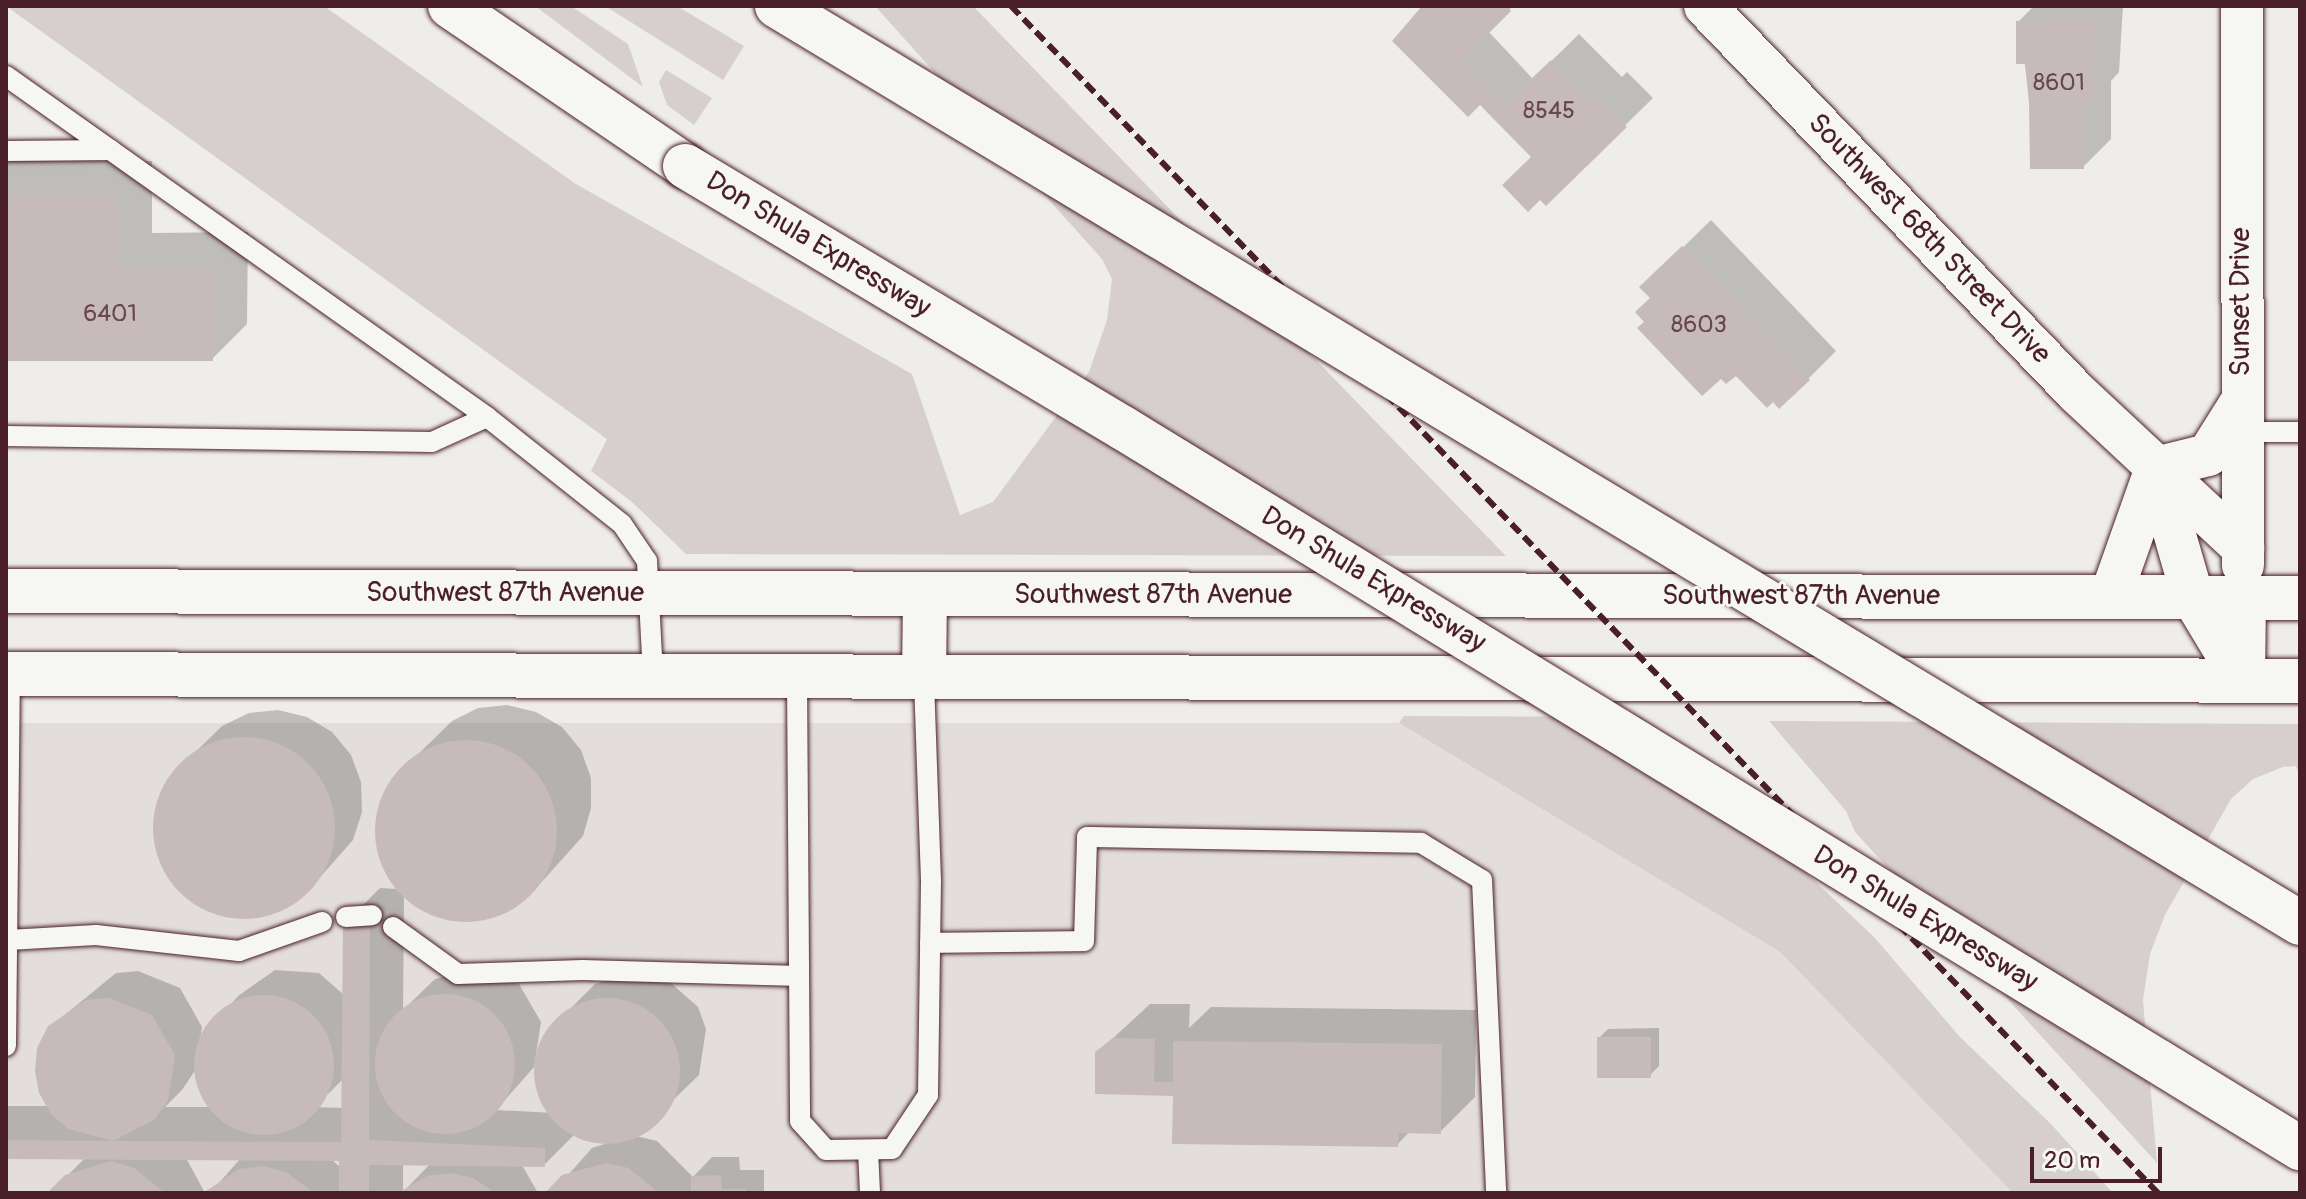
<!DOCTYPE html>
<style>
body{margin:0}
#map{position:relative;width:2306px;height:1199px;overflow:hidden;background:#efedea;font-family:Pangolin,sans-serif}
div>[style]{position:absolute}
.built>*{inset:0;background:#e3dedc}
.green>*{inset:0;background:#d7cfce}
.shadow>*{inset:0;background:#0003}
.building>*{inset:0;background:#c6babb;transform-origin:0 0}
.round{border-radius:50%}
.roads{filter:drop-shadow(0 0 2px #4a1f2b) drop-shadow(0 0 2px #4a1f2b)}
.service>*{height:20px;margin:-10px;padding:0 10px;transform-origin:10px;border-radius:10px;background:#f6f6f2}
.minor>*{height:42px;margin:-21px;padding:0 21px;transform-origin:21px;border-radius:21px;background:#f6f6f2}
.secondary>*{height:44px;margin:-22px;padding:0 22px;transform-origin:22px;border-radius:22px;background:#f6f6f2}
.motorway>*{height:44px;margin:-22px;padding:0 22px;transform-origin:22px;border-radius:22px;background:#f6f6f2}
.rail>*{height:6px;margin-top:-3px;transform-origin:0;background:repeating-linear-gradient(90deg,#4a1f2b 0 12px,transparent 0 18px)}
.bridges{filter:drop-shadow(0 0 2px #4a1f2b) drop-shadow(0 0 2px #4a1f2b)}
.motorway-bridge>*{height:44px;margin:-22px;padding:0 22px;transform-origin:22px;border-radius:22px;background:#f6f6f2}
span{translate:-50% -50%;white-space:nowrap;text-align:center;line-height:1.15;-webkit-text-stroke:6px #f6f6f2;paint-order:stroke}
.number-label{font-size:24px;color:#69464f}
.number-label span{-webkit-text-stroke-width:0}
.street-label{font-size:28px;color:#4a1f2b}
.frame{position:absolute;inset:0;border:8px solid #4a1f2b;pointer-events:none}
.scale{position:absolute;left:2030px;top:1147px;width:132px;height:36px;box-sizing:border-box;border:4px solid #4a1f2b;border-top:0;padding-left:10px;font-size:24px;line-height:28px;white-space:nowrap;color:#4a1f2b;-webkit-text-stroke:6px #f6f6f2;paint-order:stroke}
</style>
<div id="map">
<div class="built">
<i style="clip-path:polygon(6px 723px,1399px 723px,1780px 952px,2013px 1193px,6px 1193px)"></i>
</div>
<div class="green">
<i style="clip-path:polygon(6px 6px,324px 6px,576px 184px,912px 374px,960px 515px,993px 502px,1089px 372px,1107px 320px,1112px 279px,1102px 259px,875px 6px,973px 6px,1506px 556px,686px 554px,632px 502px,591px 471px,607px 439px)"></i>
<i style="clip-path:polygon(535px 6px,571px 6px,628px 44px,643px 87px)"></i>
<i style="clip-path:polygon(605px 6px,677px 6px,744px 46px,723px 80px)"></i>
<i style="clip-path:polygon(666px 70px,712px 98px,694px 125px,667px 105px,659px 82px)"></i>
<i style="clip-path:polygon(1404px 716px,1641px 717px,1874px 937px,1960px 1037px,2051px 1124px,2113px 1193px,2013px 1193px,1780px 952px,1399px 723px)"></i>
<i style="clip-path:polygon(1769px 721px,2300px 724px,2300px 778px,2296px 766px,2283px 767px,2253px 779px,2231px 799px,2165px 915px,2150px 954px,2143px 1000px,2157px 1163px,1855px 832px,1846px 811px)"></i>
</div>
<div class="shadow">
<i style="clip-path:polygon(1425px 6px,1513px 6px,1488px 31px,1533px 79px,1579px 34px,1622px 77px,1627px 72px,1653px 98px,1546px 203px,1534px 157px,1480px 102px)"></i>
<i style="clip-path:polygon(2034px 6px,2123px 6px,2119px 72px,2111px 81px,2111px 139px,2083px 167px,2031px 103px,2018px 22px)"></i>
<i style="clip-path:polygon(6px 161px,152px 161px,152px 233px,248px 232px,247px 324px,212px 359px,6px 359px)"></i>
<i style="clip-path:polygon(1711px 220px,1836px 351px,1808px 379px,1773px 399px,1647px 322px,1670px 260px)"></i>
<i style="clip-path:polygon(evenodd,507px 705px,536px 712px,562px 727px,581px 750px,591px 778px,591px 808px,583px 836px,529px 896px,504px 913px,476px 921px,446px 919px,404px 895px,403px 1010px,435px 979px,477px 967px,519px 984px,541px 1022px,534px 1067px,496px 1110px,554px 1113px,540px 1096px,538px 1052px,567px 1012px,595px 984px,640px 971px,663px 976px,698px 1007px,706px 1029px,699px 1075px,636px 1136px,657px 1141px,693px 1177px,712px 1157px,739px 1157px,740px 1170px,764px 1170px,764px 1193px,552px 1193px,592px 1148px,611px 1142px,575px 1134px,544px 1165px,522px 1165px,538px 1193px,210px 1193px,241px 1158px,186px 1158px,205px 1193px,50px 1193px,86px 1157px,6px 1156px,6px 1106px,52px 1106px,50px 1027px,116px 973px,138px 971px,180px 988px,202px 1027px,200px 1041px,238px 996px,275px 970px,319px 973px,344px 995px,345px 923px,380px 888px,397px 889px,382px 863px,376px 834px,380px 805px,394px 778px,452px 721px,478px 708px,507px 705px,196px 1069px,210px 1107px,165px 1107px,182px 1090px,196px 1069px,507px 705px,344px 1078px,344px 1108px,314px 1107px,326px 1096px,344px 1078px,507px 705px,331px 1159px,341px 1159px,341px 1168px,331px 1159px,507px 705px,403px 1164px,430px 1164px,403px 1192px,403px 1164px)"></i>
<i style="clip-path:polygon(278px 710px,307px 717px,332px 732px,351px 755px,361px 782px,362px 812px,353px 840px,306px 893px,282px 910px,254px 917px,224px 916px,197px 905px,175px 885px,161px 859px,155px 831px,159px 802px,172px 775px,222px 726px,249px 713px)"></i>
<i style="clip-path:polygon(1150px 1004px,1190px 1004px,1189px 1028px,1211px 1007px,1476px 1010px,1475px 1097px,1440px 1132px,1410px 1131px,1397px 1145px,1175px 1094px,1097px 1053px)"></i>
<i style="clip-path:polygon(1659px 1028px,1659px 1066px,1650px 1075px,1599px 1038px,1608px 1029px)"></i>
</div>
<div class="building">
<i style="clip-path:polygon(1422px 6px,1506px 6px,1511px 11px,1462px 60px,1504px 105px,1551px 60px,1593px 103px,1598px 98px,1627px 127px,1546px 206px,1540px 200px,1528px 212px,1502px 185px,1531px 157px,1480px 105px,1468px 117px,1392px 41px)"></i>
<i style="clip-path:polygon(2097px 20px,2092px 102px,2084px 102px,2084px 169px,2030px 169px,2029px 103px,2025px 64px,2016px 64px,2016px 21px)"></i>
<i style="clip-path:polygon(6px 196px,118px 196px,118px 267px,213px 267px,213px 361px,6px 361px)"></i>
<i style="clip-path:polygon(1682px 246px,1810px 380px,1779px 409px,1773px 402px,1767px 408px,1736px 376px,1726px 384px,1721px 379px,1702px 396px,1637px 328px,1644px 322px,1635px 312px,1650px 298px,1639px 287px)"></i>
<i class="round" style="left:153px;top:737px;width:182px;height:182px"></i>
<i class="round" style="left:375px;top:740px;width:182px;height:182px"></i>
<i style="clip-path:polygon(343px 922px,370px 923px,369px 1140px,545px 1148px,545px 1167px,369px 1165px,369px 1193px,339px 1193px,339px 1161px,6px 1159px,6px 1140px,113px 1141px,68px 1129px,51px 1114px,39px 1093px,35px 1071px,37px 1048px,48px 1026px,86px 1000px,109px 998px,152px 1015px,175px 1055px,168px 1101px,154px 1120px,113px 1141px,341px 1142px)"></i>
<i class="round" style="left:375px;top:994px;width:140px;height:140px"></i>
<i class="round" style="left:194px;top:995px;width:140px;height:140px"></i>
<i class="round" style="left:534px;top:998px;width:146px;height:146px"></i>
<i style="left:1597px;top:1037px;width:54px;height:41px"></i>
<i style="clip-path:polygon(1113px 1038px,1155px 1039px,1154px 1082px,1173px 1082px,1173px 1041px,1442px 1044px,1441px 1134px,1399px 1133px,1398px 1147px,1172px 1144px,1173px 1096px,1095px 1094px,1095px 1052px)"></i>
<i style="clip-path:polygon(111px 1161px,134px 1168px,165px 1193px,47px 1193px,65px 1175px)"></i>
<i style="clip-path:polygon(606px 1163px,629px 1168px,659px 1193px,545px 1193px,562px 1175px)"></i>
<i style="clip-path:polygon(263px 1166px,286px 1172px,314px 1193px,203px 1193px,239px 1169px)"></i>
<i style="clip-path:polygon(451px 1173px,473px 1178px,496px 1193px,398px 1193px,427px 1176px)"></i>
<i style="clip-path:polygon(721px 1175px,722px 1189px,746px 1189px,746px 1193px,691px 1193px,691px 1176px)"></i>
</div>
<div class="roads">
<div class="service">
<i style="left:6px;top:76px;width:590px;rotate:35.33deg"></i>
<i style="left:487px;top:417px;width:172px;rotate:38.4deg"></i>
<i style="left:622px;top:524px;width:45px;rotate:56deg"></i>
<i style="left:647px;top:561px;width:116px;rotate:87deg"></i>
<i style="left:6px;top:151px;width:105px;rotate:-0.5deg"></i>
<i style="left:2240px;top:432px;width:60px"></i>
<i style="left:6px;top:436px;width:426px;rotate:0.8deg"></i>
<i style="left:432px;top:442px;width:60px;rotate:-24.4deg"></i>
<i style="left:797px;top:678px;width:443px;rotate:89.6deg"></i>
<i style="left:800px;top:1121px;width:39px;rotate:48deg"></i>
<i style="left:826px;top:1150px;width:66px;rotate:-0.9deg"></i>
<i style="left:892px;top:1149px;width:65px;rotate:-56.3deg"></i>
<i style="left:928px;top:1095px;width:214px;rotate:-89.2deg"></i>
<i style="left:931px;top:881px;width:203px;rotate:-92deg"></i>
<i style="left:346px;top:917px;width:26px;rotate:-4deg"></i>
<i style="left:393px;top:927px;width:80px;rotate:35.9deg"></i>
<i style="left:458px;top:974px;width:125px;rotate:-1.8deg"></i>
<i style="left:583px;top:970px;width:216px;rotate:1.6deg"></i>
<i style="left:8px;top:940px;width:88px;rotate:-3.3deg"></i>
<i style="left:96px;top:935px;width:144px;rotate:6.4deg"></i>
<i style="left:239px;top:951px;width:88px;rotate:-19.3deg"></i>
<i style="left:930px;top:943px;width:154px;rotate:-0.7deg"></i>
<i style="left:1084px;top:941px;width:104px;rotate:-88.3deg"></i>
<i style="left:1087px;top:837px;width:334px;rotate:1deg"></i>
<i style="left:1421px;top:843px;width:71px;rotate:31.2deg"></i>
<i style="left:1482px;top:880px;width:313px;rotate:87.4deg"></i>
<i style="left:6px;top:1046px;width:372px;rotate:-89.4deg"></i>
<i style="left:868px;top:1150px;width:43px;rotate:87.3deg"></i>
</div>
<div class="minor">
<i style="left:1705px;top:6px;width:538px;rotate:46.13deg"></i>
<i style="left:2078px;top:394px;width:226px;rotate:43deg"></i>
<i style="left:2242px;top:6px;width:559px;rotate:89.9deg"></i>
<i style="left:2156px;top:468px;width:54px;rotate:-14deg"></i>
<i style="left:2208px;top:455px;width:60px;rotate:-57.9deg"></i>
<i style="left:2157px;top:473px;width:130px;rotate:73.9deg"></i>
<i style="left:2193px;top:598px;width:97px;rotate:58.9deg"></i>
<i style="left:2110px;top:598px;width:138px;rotate:-70.5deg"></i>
</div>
<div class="secondary">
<i style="left:6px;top:591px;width:2294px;rotate:0.17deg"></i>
<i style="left:6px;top:674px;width:2294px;rotate:0.17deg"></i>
<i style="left:924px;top:678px;width:84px;rotate:-89.3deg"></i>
<i style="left:2243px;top:681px;width:84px;rotate:-89.3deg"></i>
</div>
<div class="motorway">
<i style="left:450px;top:6px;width:284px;rotate:34.2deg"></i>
</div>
</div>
<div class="rail">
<i style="left:1011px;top:6px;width:1651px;rotate:45.98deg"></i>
</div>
<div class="bridges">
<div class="motorway-bridge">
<i style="left:777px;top:6px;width:1778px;rotate:31.05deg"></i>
<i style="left:685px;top:166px;width:510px;rotate:30.89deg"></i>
<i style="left:1123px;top:428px;width:1380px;rotate:31.46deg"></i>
</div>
</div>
<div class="number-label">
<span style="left:2059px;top:83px">8601</span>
<span style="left:1549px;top:111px">8545</span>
<span style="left:110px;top:314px">6401</span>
<span style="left:1699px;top:325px">8603</span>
</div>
<div class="street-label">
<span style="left:1929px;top:239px;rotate:46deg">Southwest 68th Street Drive</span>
<span style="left:818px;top:245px;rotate:31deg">Don Shula Expressway</span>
<span style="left:2241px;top:302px;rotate:-90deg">Sunset Drive</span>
<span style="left:1373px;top:580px;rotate:31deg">Don Shula Expressway</span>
<span style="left:505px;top:593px">Southwest 87th Avenue</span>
<span style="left:1153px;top:595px">Southwest 87th Avenue</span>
<span style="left:1801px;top:596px">Southwest 87th Avenue</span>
<span style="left:1925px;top:919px;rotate:31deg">Don Shula Expressway</span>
</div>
<div class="frame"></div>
<div class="scale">20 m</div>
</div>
